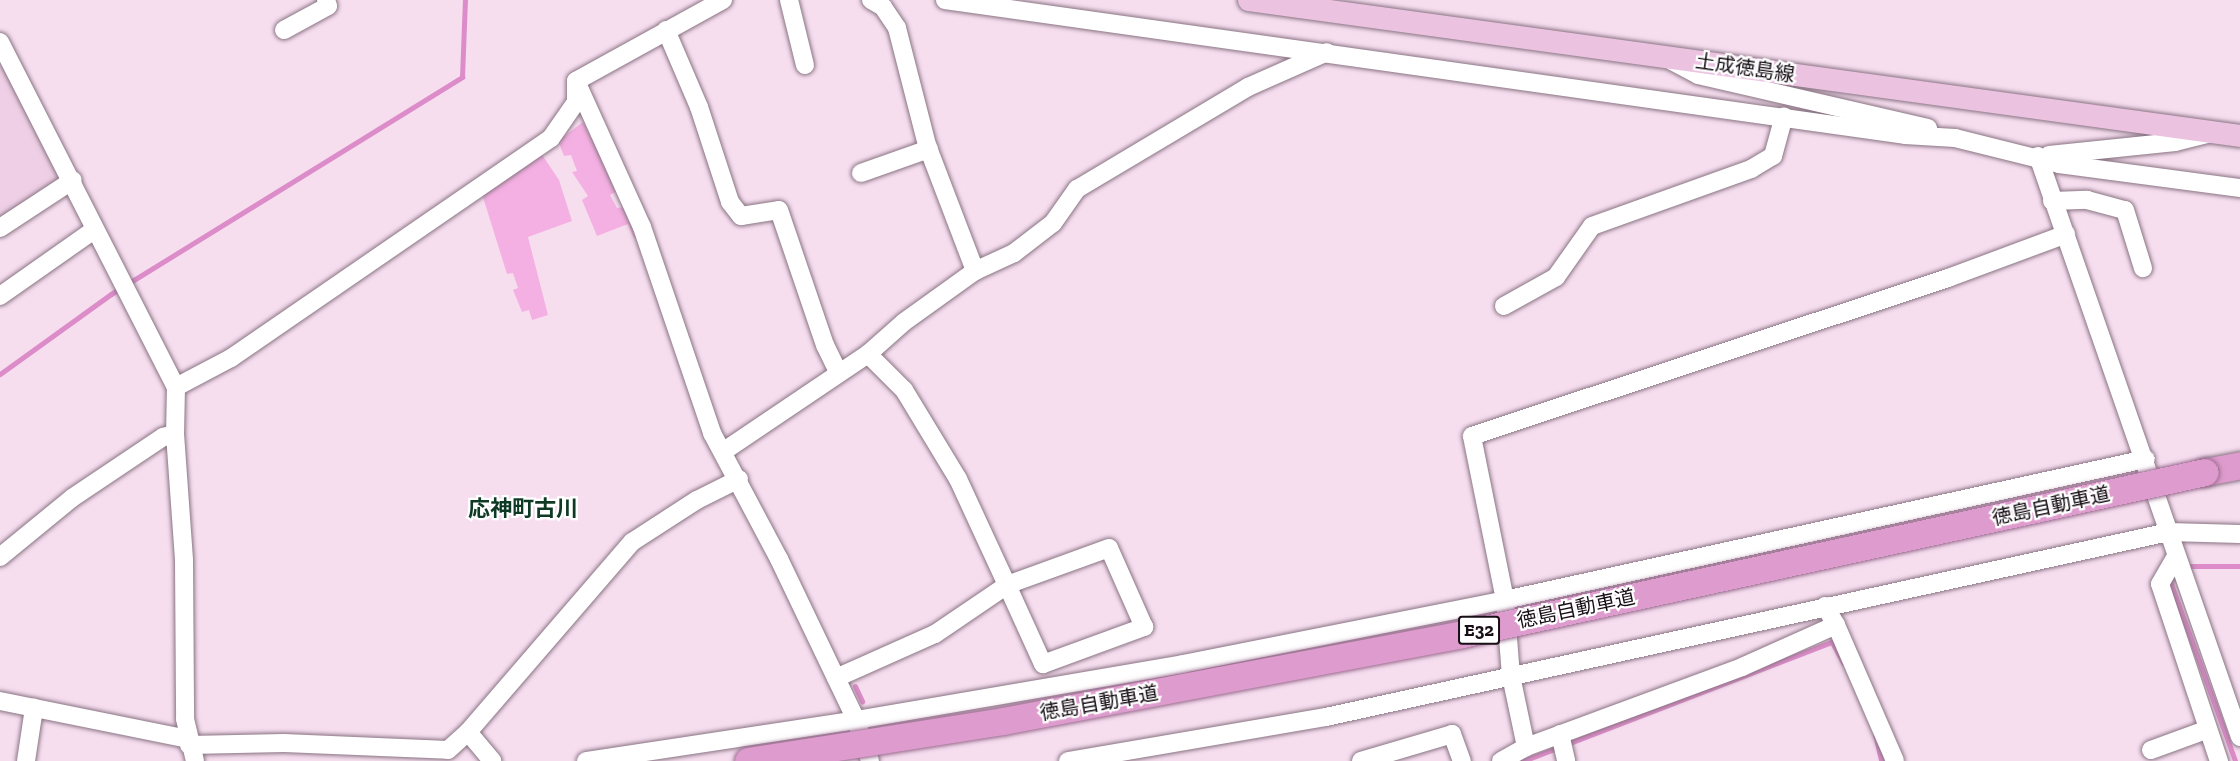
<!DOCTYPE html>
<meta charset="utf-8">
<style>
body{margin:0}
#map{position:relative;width:2240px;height:761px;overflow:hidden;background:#f6deef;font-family:"Zilla Slab","Noto Sans JP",serif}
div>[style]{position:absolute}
.built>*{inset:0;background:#eecfe5}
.green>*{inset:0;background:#f4b0e2}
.stream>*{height:5px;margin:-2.5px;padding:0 2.5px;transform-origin:2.5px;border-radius:2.5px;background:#dc8cc8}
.roads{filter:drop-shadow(0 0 2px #897483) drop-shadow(0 0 2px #897483)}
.minor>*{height:18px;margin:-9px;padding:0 9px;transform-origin:9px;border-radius:9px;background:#fff}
.major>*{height:22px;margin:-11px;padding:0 11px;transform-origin:11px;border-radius:11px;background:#ebc3e1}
.highway>*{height:27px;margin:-13.5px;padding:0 13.5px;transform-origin:13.5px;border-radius:13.5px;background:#de9bcd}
.bridges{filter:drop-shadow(0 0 2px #986a8d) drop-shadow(0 0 2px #986a8d)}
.highway-bridge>*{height:27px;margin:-13.5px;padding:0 13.5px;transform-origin:13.5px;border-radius:13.5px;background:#de9bcd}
span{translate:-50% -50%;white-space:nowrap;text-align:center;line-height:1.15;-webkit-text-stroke:4.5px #fff;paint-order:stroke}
.shield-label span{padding:2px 4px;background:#fff;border:2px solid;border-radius:4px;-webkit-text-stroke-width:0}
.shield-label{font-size:18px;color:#170f15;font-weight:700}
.street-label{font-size:20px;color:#170f15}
.quarter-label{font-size:22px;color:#0e3924;font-weight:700}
</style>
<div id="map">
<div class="built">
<i style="clip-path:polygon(0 62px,65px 180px,0 222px)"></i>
</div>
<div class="green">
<i style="clip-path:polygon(583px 122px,619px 190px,610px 195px,617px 208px,626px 207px,639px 237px,634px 238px,628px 224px,597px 236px,582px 200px,588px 196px,572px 172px,577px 171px,571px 155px,564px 156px,558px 141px)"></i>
<i style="clip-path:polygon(541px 153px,559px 180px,572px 221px,528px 237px,548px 315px,532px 320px,529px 310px,522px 312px,513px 290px,518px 288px,513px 273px,507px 274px,482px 194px)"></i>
</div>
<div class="stream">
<i style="left:0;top:374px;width:137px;rotate:-35.8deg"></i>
<i style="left:111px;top:294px;width:413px;rotate:-31.7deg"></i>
<i style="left:462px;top:77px;width:77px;rotate:-87.8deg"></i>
<i style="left:2190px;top:566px;width:50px"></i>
<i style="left:2170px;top:581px;width:191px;rotate:70.1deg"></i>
<i style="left:855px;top:686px;width:17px;rotate:65deg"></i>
<i style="left:1875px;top:734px;width:28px;rotate:77deg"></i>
<i style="left:1523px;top:761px;width:331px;rotate:-21.1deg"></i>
<i style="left:1832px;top:642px;width:24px;rotate:62deg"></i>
</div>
<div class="roads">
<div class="minor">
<i style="left:789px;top:0;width:67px;rotate:76.2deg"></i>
<i style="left:871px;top:0;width:14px;rotate:30deg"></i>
<i style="left:883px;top:7px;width:25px;rotate:56deg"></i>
<i style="left:897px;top:28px;width:121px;rotate:75.6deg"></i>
<i style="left:927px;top:145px;width:135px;rotate:69.1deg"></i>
<i style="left:945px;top:0;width:969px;rotate:8deg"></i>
<i style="left:1905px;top:135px;width:50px;rotate:3.4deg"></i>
<i style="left:1955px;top:138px;width:107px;rotate:14deg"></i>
<i style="left:2059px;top:164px;width:183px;rotate:7.6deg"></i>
<i style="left:284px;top:30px;width:50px;rotate:-28.6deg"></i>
<i style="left:328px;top:6px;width:6px;rotate:-108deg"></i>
<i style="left:666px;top:30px;width:84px;rotate:66.8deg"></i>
<i style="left:699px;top:107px;width:100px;rotate:71.9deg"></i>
<i style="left:730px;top:202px;width:18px;rotate:52deg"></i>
<i style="left:741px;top:216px;width:38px;rotate:-9deg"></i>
<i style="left:779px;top:210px;width:143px;rotate:71.2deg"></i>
<i style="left:825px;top:345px;width:30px;rotate:64deg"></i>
<i style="left:0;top:42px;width:387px;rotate:63deg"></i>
<i style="left:176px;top:387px;width:47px;rotate:91.2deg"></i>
<i style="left:1672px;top:61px;width:30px;rotate:28deg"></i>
<i style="left:1698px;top:75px;width:236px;rotate:13deg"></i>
<i style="left:576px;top:81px;width:160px;rotate:65.7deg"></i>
<i style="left:642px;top:227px;width:218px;rotate:71.2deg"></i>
<i style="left:712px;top:433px;width:143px;rotate:62deg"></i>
<i style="left:779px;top:559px;width:178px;rotate:64.4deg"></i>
<i style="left:856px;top:720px;width:43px;rotate:71.1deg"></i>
<i style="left:576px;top:81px;width:168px;rotate:-28.9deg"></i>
<i style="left:2049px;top:155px;width:127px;rotate:-5.9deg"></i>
<i style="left:2175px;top:142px;width:34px;rotate:-14deg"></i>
<i style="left:2038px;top:156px;width:615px;rotate:70.83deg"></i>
<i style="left:861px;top:173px;width:72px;rotate:-19.4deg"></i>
<i style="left:2052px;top:201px;width:35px;rotate:-2deg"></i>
<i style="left:2087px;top:200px;width:39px;rotate:15deg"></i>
<i style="left:2125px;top:210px;width:61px;rotate:72.8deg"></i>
<i style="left:0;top:228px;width:87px;rotate:-33.3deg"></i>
<i style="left:0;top:296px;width:115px;rotate:-35.1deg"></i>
<i style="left:1504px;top:306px;width:60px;rotate:-29.1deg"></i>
<i style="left:1556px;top:277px;width:62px;rotate:-54.8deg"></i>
<i style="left:1592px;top:226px;width:169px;rotate:-19.7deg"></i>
<i style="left:1751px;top:169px;width:26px;rotate:-31deg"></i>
<i style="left:1773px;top:156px;width:41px;rotate:-74.6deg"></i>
<i style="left:176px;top:387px;width:62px;rotate:-27.8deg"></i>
<i style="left:231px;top:358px;width:388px;rotate:-34.5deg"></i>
<i style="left:551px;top:138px;width:44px;rotate:-55.2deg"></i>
<i style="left:576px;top:102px;width:20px;rotate:-90deg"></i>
<i style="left:724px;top:451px;width:174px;rotate:-34deg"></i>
<i style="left:868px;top:354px;width:48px;rotate:-41.6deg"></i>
<i style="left:904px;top:322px;width:87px;rotate:-35.7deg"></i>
<i style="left:975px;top:271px;width:43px;rotate:-24.8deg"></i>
<i style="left:1014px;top:253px;width:49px;rotate:-37.6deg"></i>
<i style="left:1053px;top:223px;width:42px;rotate:-54.8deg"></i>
<i style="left:1077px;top:189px;width:199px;rotate:-30.8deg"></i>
<i style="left:1248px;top:87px;width:86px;rotate:-23.9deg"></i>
<i style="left:0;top:557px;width:93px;rotate:-39.3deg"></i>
<i style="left:72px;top:498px;width:110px;rotate:-33.8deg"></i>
<i style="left:163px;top:437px;width:12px;rotate:-14deg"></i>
<i style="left:175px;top:434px;width:127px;rotate:85.9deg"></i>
<i style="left:184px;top:561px;width:158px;rotate:89.6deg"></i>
<i style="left:185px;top:719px;width:43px;rotate:76.6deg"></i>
<i style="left:2175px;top:558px;width:30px;rotate:120deg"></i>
<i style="left:2160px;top:584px;width:187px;rotate:71.6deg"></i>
<i style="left:1836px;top:625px;width:148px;rotate:66.5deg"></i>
<i style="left:836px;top:678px;width:108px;rotate:-24deg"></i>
<i style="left:935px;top:634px;width:87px;rotate:-34.2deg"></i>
<i style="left:1007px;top:585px;width:87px;rotate:65.5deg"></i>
<i style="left:1043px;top:664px;width:108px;rotate:-20.1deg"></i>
<i style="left:1144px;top:627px;width:86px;rotate:-113.9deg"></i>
<i style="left:1109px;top:548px;width:109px;rotate:160.1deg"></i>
<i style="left:1007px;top:585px;width:117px;rotate:-114.8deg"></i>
<i style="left:958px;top:479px;width:104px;rotate:-121.2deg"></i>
<i style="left:904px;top:390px;width:51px;rotate:-135deg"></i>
<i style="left:0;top:701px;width:192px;rotate:11.4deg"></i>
<i style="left:468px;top:732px;width:38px;rotate:50deg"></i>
<i style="left:1560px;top:734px;width:28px;rotate:77deg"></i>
<i style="left:189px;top:745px;width:95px;rotate:-1.2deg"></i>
<i style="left:284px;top:743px;width:164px;rotate:2.4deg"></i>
<i style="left:448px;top:750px;width:27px;rotate:-42deg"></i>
<i style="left:468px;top:732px;width:251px;rotate:-49.2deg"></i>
<i style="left:632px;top:542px;width:77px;rotate:-32.9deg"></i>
<i style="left:697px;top:500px;width:47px;rotate:-26.6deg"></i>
<i style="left:1526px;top:747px;width:73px;rotate:-101.9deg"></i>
<i style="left:1511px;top:676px;width:76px;rotate:-94.5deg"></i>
<i style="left:1505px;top:600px;width:167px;rotate:-101.4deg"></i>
<i style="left:1472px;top:436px;width:502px;rotate:-18.36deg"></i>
<i style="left:1948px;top:278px;width:126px;rotate:-20.4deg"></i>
<i style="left:2151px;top:750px;width:59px;rotate:-20deg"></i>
<i style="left:26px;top:761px;width:54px;rotate:-81.4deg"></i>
<i style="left:586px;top:761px;width:273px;rotate:-8.6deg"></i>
<i style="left:856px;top:720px;width:332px;rotate:-9.7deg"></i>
<i style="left:1183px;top:664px;width:328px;rotate:-11.2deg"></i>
<i style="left:1505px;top:600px;width:656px;rotate:-12.41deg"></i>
<i style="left:1068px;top:761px;width:262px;rotate:-9.7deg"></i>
<i style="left:1326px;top:717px;width:863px;rotate:-12.38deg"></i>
<i style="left:2169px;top:532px;width:71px;rotate:1.6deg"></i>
<i style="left:1361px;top:761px;width:95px;rotate:-16.5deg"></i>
<i style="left:1452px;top:734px;width:29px;rotate:70deg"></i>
<i style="left:1501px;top:761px;width:29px;rotate:-29deg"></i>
<i style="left:1526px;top:747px;width:230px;rotate:-20.3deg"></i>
<i style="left:1742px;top:667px;width:103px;rotate:-24.1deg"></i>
<i style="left:1836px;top:625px;width:22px;rotate:-120deg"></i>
</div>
<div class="major">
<i style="left:1249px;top:0;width:1000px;rotate:7.81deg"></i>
</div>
<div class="highway">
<i style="left:2205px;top:472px;width:36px;rotate:-11deg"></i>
</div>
</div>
<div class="bridges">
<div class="highway-bridge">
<i style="left:748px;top:761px;width:258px;rotate:-8.9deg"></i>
<i style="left:1003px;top:721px;width:467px;rotate:-10.7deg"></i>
<i style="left:1462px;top:634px;width:760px;rotate:-12.3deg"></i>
</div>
</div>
<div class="shield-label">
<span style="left:1479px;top:630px">E32</span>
</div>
<div class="street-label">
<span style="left:1745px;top:68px;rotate:8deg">土成徳島線</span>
<span style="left:2051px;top:506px;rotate:-12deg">徳島自動車道</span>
<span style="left:1576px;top:609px;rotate:-12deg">徳島自動車道</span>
<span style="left:1099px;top:703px;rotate:-10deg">徳島自動車道</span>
</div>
<div class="quarter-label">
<span style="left:523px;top:509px">応神町古川</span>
</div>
</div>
